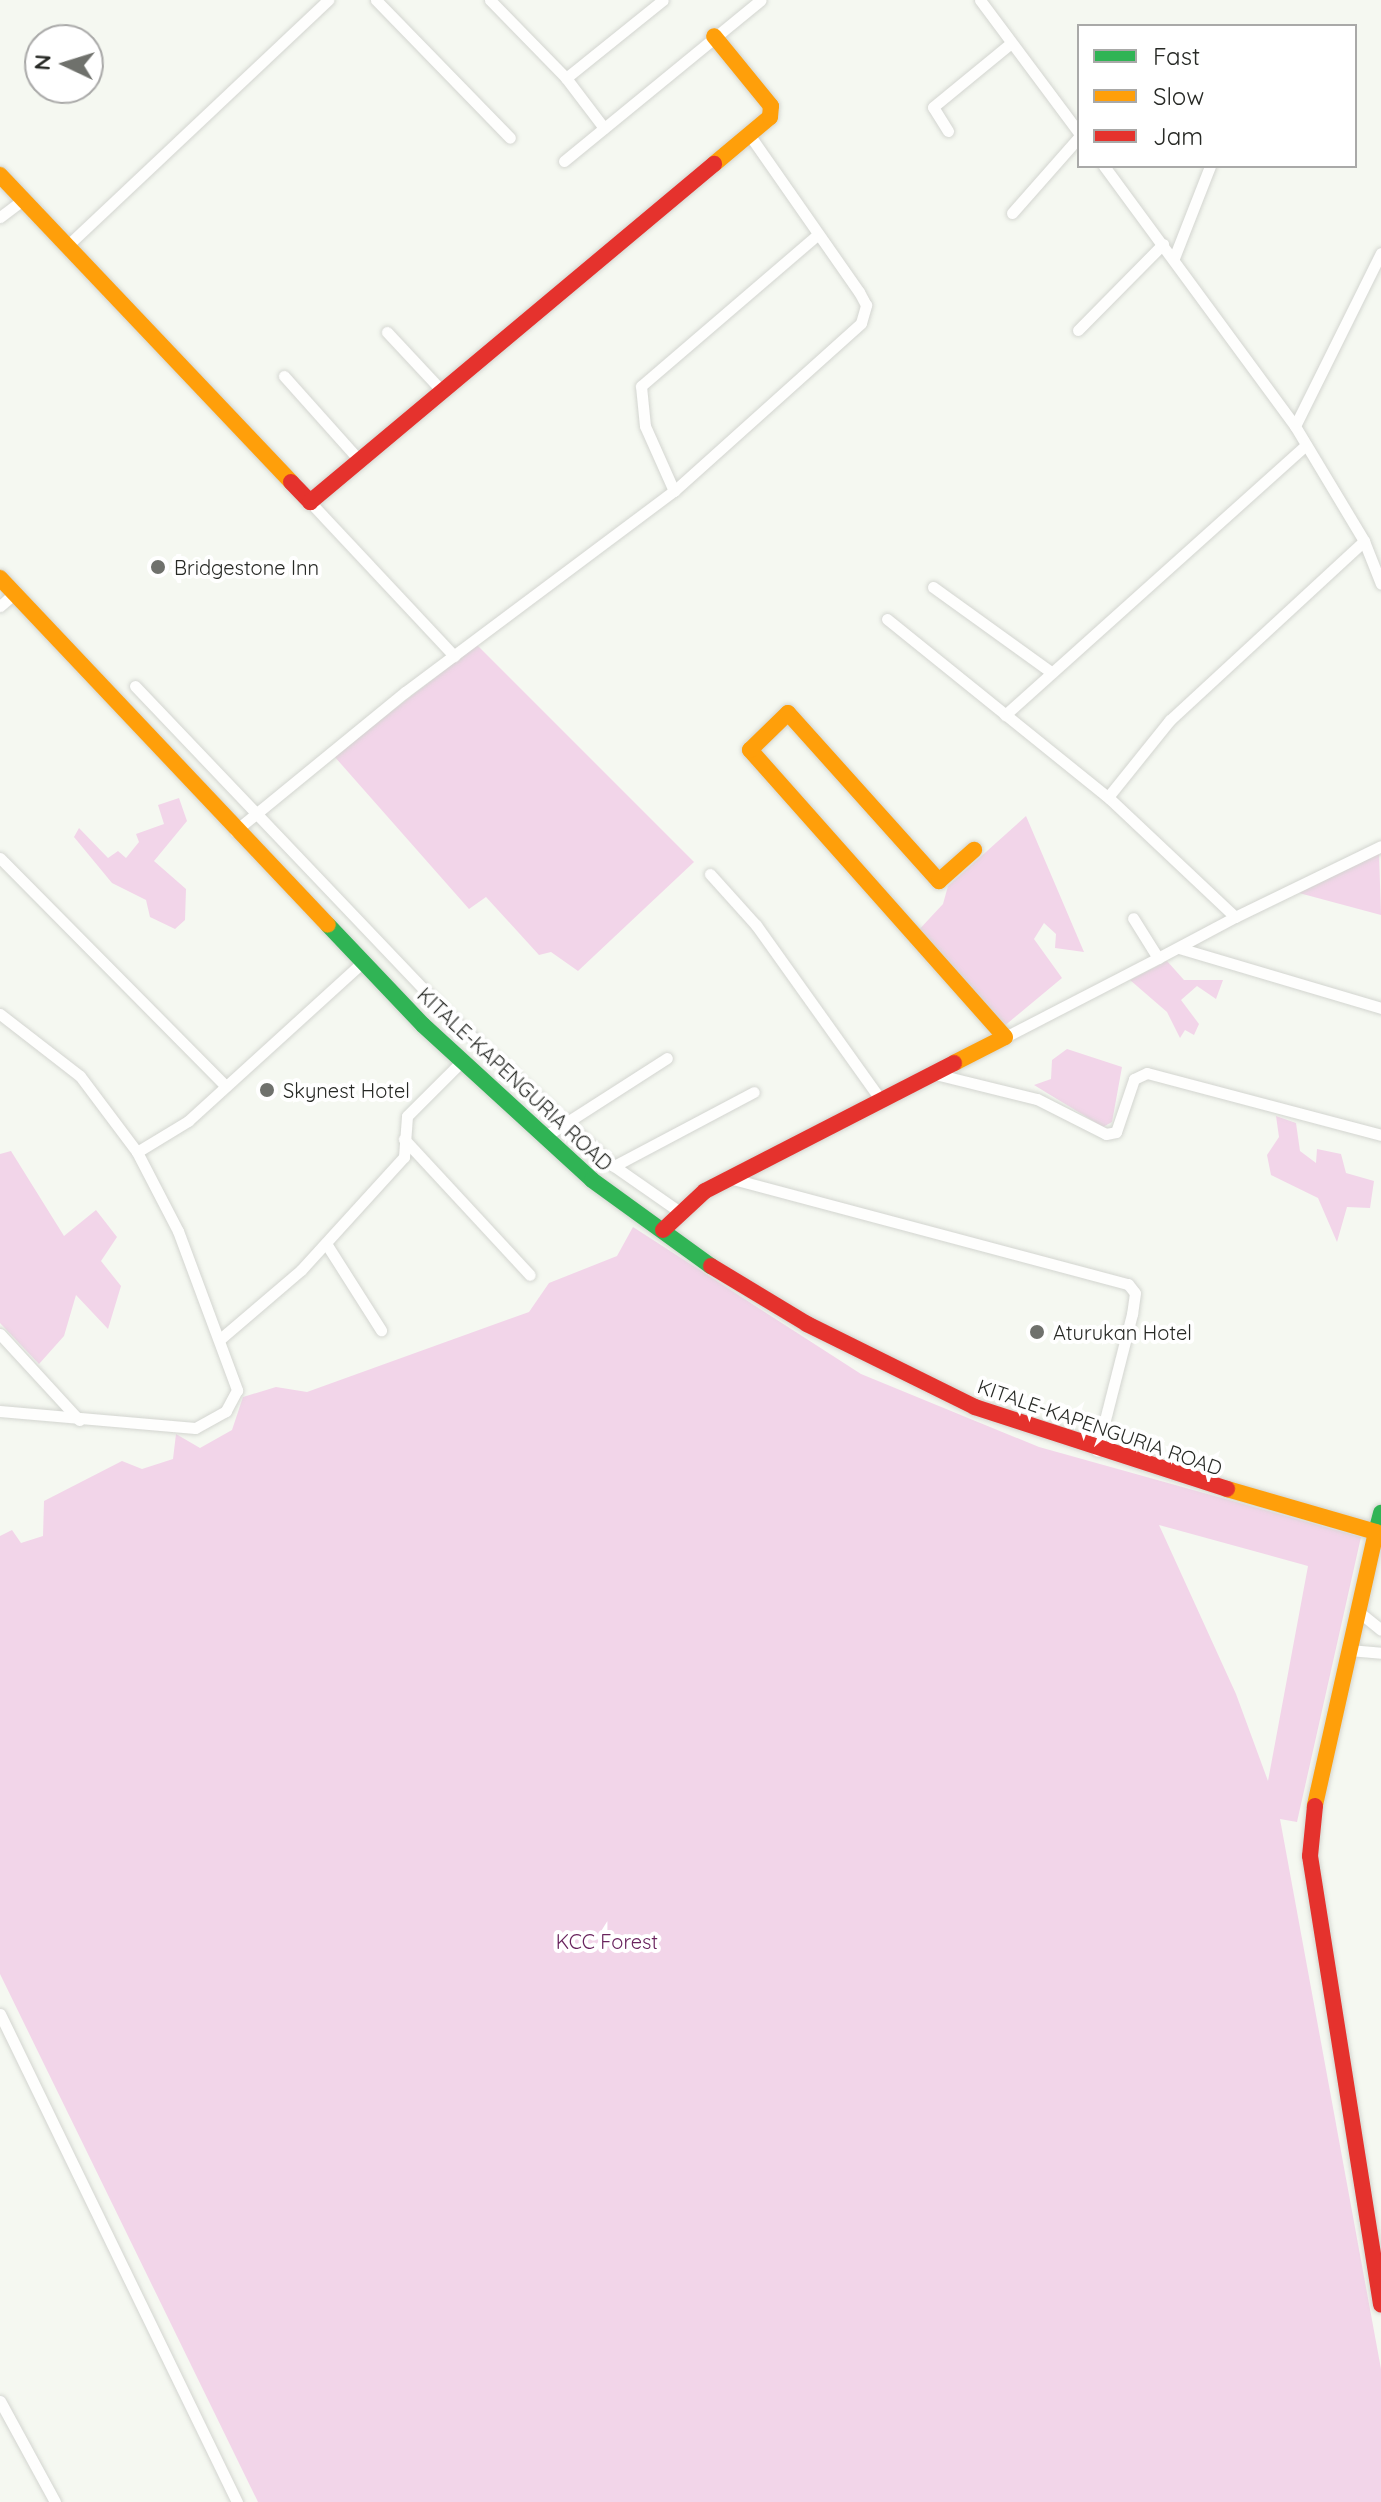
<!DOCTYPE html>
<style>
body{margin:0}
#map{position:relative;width:1381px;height:2502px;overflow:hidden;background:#f5f8f1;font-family:Quicksand,sans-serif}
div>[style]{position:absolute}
.green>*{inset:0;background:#f2d5e9}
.roads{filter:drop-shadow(0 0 2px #d3d5d0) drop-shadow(0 0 2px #d3d5d0)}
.street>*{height:11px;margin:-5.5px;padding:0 5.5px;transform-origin:5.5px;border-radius:5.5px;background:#fefefd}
.fast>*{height:16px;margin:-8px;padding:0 8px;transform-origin:8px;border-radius:8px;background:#30b455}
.slow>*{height:16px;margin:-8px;padding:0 8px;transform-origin:8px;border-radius:8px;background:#ff9f0a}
.jam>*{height:16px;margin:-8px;padding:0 8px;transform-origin:8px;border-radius:8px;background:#e5322d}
.dots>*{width:22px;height:22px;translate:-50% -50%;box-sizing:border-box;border:4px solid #fff;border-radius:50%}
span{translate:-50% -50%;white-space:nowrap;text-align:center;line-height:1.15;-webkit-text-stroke:8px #fff;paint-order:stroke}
.poi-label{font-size:20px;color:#272925}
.left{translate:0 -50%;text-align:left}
.street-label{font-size:20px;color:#272925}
.park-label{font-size:20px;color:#69235d}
.legend{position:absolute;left:1077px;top:24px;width:280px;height:144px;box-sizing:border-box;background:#fff;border:2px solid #a9a9a8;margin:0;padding:10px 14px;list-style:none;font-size:24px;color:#272925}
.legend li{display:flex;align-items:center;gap:16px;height:40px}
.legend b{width:40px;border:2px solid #a9a9a8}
.north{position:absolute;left:24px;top:24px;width:80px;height:80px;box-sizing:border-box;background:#fff;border:2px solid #a9a9a8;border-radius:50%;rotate:274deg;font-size:22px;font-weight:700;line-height:32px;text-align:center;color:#272925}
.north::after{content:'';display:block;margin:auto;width:28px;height:36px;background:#6f716c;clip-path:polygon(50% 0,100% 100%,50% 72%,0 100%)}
</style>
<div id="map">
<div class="green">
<i style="clip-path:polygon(477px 645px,694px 862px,578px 971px,551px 952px,539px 955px,486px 897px,469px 909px,334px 756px)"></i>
<i style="clip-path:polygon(179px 798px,187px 821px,154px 861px,186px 889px,185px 920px,175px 929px,150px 917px,146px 900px,112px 883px,74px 837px,79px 828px,108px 858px,118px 851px,126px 858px,139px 842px,136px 834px,164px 824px,158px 805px)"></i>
<i style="clip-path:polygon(1026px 816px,1084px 952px,1055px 948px,1056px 934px,1044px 923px,1034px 939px,1062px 978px,1003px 1027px,915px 934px,943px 904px,948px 886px)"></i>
<i style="clip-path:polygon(1379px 853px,1381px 915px,1299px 893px)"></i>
<i style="clip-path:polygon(1167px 961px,1184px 980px,1223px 980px,1216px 999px,1197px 986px,1181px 1000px,1199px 1024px,1194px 1035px,1185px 1030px,1180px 1038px,1167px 1012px,1130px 980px)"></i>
<i style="clip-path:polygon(1067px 1049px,1122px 1067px,1112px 1122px,1103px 1127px,1034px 1085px,1051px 1079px,1052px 1060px)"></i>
<i style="clip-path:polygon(1276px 1116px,1296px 1123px,1300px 1151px,1316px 1163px,1317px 1149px,1341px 1154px,1346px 1173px,1374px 1181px,1370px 1208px,1347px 1207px,1337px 1242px,1318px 1198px,1271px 1175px,1267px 1155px,1279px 1137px)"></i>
<i style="clip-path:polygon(11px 1151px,64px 1236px,96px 1210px,117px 1237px,101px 1261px,121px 1286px,108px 1329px,76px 1295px,64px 1336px,39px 1364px,0 1323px,0 1154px)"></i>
<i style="clip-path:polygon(evenodd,633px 1227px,861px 1374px,1039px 1447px,1361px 1537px,1297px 1822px,1280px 1819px,1381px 2369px,1381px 2502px,258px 2502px,0 1974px,0 1536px,12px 1530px,21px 1543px,43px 1536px,44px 1501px,122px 1461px,142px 1469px,173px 1459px,176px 1434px,200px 1448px,232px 1430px,243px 1397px,276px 1387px,307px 1392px,529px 1312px,549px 1283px,617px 1256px,633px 1227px,1159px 1525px,1308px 1566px,1268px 1781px,1236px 1694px,1159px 1525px)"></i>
</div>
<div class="roads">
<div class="street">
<i style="left:376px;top:0;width:192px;rotate:45.8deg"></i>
<i style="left:490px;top:0;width:109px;rotate:45.7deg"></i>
<i style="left:980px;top:0;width:166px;rotate:53.3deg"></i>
<i style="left:604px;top:128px;width:63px;rotate:-127.2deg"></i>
<i style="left:566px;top:78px;width:124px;rotate:-38.8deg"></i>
<i style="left:948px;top:131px;width:28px;rotate:-122deg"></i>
<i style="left:933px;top:107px;width:101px;rotate:-39.4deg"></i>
<i style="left:564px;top:161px;width:254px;rotate:-39.3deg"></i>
<i style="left:1104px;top:166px;width:323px;rotate:53.7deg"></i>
<i style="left:1295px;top:426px;width:134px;rotate:59deg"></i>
<i style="left:1364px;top:541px;width:46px;rotate:68.4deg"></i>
<i style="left:1012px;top:213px;width:101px;rotate:-48.6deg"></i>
<i style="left:0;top:217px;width:30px;rotate:-37deg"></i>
<i style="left:67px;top:246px;width:359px;rotate:-43.3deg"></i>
<i style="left:1174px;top:258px;width:99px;rotate:-68.6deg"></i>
<i style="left:1078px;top:330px;width:121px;rotate:-45.3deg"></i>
<i style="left:387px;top:332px;width:79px;rotate:47deg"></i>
<i style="left:284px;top:376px;width:113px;rotate:48.2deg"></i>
<i style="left:1295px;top:426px;width:193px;rotate:-63.6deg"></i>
<i style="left:674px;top:491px;width:71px;rotate:-114deg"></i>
<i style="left:645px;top:426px;width:40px;rotate:-95.7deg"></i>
<i style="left:641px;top:386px;width:232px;rotate:-40.6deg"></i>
<i style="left:310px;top:502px;width:211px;rotate:46.9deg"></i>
<i style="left:933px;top:587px;width:145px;rotate:35.8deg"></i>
<i style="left:0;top:606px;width:20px;rotate:-41deg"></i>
<i style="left:887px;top:619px;width:287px;rotate:38.9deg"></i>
<i style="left:1110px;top:799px;width:172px;rotate:43.3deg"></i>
<i style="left:1235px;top:917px;width:87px;rotate:152deg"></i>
<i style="left:1158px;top:958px;width:47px;rotate:-122deg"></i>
<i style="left:135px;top:686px;width:448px;rotate:46.4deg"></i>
<i style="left:444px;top:1011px;width:230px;rotate:42.4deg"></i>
<i style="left:1005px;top:715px;width:404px;rotate:-41.9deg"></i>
<i style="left:1108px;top:797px;width:99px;rotate:-51.2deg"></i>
<i style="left:1170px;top:720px;width:264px;rotate:-42.7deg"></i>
<i style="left:235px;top:831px;width:220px;rotate:-39.3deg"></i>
<i style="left:405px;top:692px;width:336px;rotate:-36.8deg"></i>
<i style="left:674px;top:491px;width:251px;rotate:-41.9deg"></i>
<i style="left:861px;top:323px;width:19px;rotate:-74deg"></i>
<i style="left:866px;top:305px;width:15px;rotate:-118deg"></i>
<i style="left:859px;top:292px;width:194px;rotate:-124.9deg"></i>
<i style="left:0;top:858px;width:321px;rotate:45.3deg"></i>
<i style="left:710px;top:874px;width:69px;rotate:48deg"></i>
<i style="left:756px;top:925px;width:215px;rotate:54.5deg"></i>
<i style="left:1235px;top:917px;width:162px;rotate:-25.9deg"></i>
<i style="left:1179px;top:948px;width:211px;rotate:16.5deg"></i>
<i style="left:0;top:1014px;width:101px;rotate:37.8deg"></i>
<i style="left:80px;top:1076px;width:95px;rotate:53.1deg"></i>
<i style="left:137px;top:1152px;width:89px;rotate:62.6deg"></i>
<i style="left:178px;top:1231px;width:170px;rotate:69.6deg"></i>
<i style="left:237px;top:1390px;width:24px;rotate:118deg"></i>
<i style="left:226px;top:1411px;width:35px;rotate:151deg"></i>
<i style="left:195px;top:1428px;width:196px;rotate:-175deg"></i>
<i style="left:1005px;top:1037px;width:172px;rotate:-27.3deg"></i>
<i style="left:935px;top:1074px;width:105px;rotate:13.8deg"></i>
<i style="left:1037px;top:1099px;width:77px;rotate:26.9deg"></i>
<i style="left:1106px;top:1134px;width:10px;rotate:-11deg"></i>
<i style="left:1116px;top:1132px;width:56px;rotate:-71.2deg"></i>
<i style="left:1134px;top:1079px;width:14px;rotate:-25deg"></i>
<i style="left:1147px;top:1073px;width:242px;rotate:14.8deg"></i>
<i style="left:544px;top:1137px;width:146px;rotate:-32.7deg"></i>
<i style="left:404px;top:1139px;width:185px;rotate:47.2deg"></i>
<i style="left:137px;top:1152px;width:60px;rotate:-31.3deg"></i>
<i style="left:188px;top:1121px;width:238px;rotate:-42.3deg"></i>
<i style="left:729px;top:1178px;width:413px;rotate:14.9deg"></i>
<i style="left:1128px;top:1284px;width:11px;rotate:52deg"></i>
<i style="left:1135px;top:1293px;width:21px;rotate:98deg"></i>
<i style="left:1132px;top:1314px;width:141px;rotate:104.3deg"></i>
<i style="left:677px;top:1210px;width:77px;rotate:-145.1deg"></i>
<i style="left:614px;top:1166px;width:158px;rotate:-27.9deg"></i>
<i style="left:327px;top:1245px;width:101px;rotate:57.6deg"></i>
<i style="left:0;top:1334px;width:117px;rotate:47.4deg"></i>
<i style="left:219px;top:1340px;width:108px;rotate:-40.5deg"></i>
<i style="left:301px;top:1270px;width:153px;rotate:-47.7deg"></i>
<i style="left:404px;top:1157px;width:41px;rotate:-85.8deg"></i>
<i style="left:407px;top:1116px;width:78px;rotate:-45deg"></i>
<i style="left:1359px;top:1612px;width:28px;rotate:39deg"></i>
<i style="left:1349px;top:1650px;width:32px;rotate:5deg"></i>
<i style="left:0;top:2014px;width:543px;rotate:64.1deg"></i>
<i style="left:0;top:2401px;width:115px;rotate:61.4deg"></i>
</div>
<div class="fast">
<i style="left:328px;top:925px;width:138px;rotate:46.5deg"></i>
<i style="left:423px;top:1025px;width:229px;rotate:42.5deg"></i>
<i style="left:592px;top:1180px;width:147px;rotate:35.9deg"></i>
<i style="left:1376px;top:1532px;width:20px;rotate:-75deg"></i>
</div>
<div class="slow">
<i style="left:714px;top:164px;width:73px;rotate:-40deg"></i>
<i style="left:770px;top:117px;width:11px;rotate:-85deg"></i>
<i style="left:771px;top:106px;width:90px;rotate:-129.2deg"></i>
<i style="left:0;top:175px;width:423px;rotate:46.5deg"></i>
<i style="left:0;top:578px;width:477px;rotate:46.6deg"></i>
<i style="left:954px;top:1063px;width:57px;rotate:-27deg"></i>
<i style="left:1005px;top:1037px;width:384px;rotate:-131.6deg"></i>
<i style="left:750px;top:750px;width:53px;rotate:-44.2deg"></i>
<i style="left:788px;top:713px;width:226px;rotate:48.1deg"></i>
<i style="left:939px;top:881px;width:47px;rotate:-41.5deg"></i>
<i style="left:1227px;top:1489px;width:155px;rotate:16.1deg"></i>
<i style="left:1376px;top:1532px;width:281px;rotate:102.6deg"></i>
</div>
<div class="jam">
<i style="left:291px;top:482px;width:28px;rotate:46deg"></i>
<i style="left:310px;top:502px;width:527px;rotate:-39.92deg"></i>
<i style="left:663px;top:1230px;width:57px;rotate:-42.9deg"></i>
<i style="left:705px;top:1191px;width:280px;rotate:-27.2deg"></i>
<i style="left:711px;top:1266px;width:112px;rotate:31.1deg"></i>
<i style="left:807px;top:1324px;width:187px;rotate:26.3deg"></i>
<i style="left:975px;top:1407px;width:265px;rotate:18deg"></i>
<i style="left:1315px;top:1806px;width:50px;rotate:95.7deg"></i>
<i style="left:1310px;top:1856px;width:454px;rotate:81deg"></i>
</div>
</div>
<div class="dots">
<i style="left:158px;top:567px;background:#6f716c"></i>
<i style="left:267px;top:1090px;background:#6f716c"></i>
<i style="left:1037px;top:1332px;background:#6f716c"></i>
</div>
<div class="poi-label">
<span class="left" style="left:174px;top:567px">Bridgestone Inn</span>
<span class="left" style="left:283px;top:1090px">Skynest Hotel</span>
<span class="left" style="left:1053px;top:1332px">Aturukan Hotel</span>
</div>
<div class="street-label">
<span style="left:515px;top:1079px;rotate:43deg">KITALE-KAPENGURIA ROAD</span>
<span style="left:1100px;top:1427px;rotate:19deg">KITALE-KAPENGURIA ROAD</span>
</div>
<div class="park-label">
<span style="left:607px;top:1941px">KCC Forest</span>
</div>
<ul class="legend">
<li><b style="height:10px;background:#30b455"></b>Fast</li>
<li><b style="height:10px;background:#ff9f0a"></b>Slow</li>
<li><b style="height:10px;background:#e5322d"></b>Jam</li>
</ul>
<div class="north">N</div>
</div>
